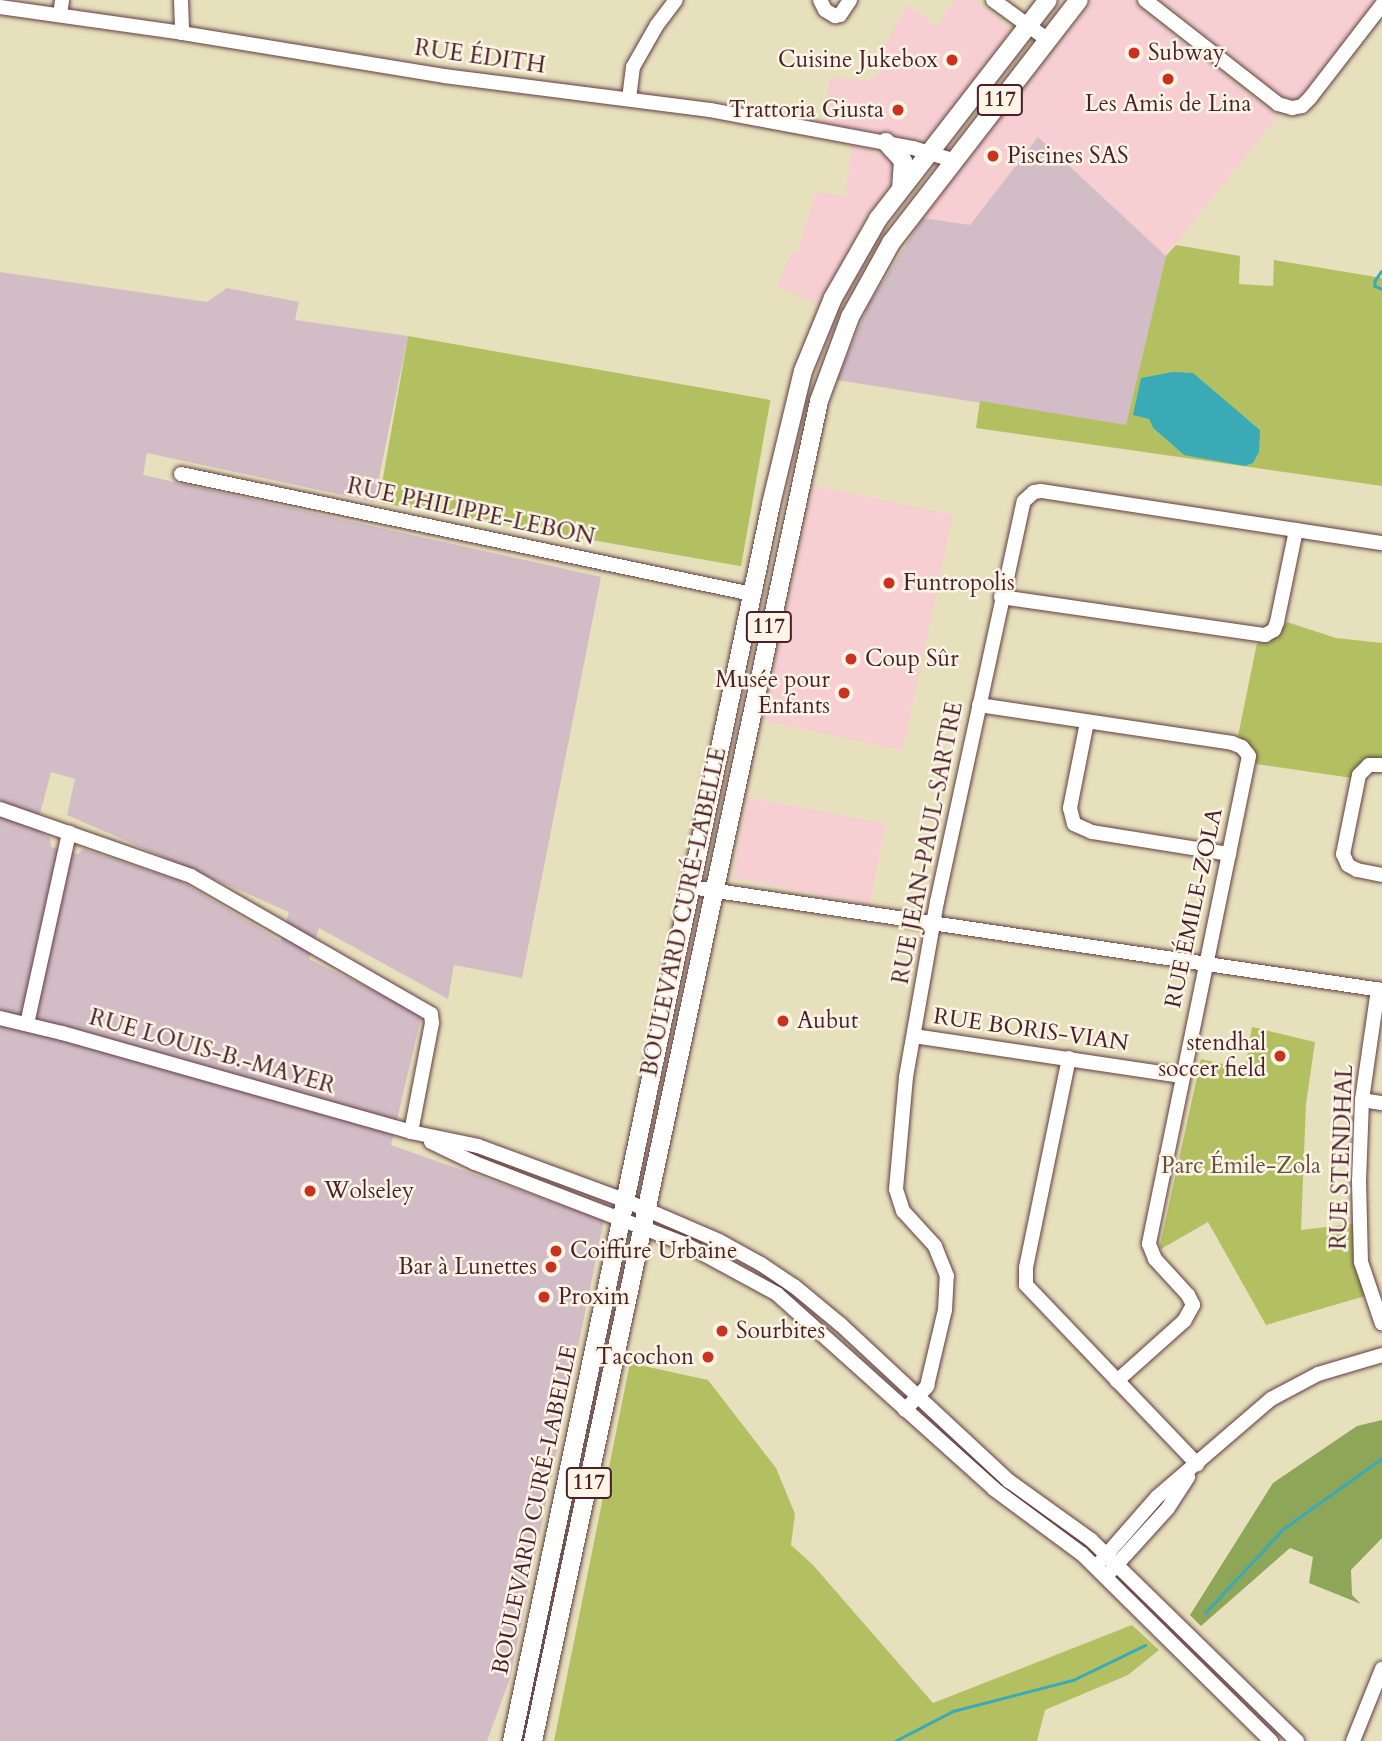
<!DOCTYPE html>
<meta charset="utf-8">
<style>
body{margin:0}
#map{position:relative;width:1382px;height:1741px;overflow:hidden;background:#e7e0bc;font-family:Cardo,serif}
div>[style]{position:absolute}
.built>*{inset:0;background:#f7cfd2;transform-origin:0 0}
.industrial>*{inset:0;background:#d2bdc6}
.green>*{inset:0;background:#b3c062;transform-origin:0 0}
.forest>*{inset:0;background:#8ea658}
.water>*{inset:0;background:#39aab6}
.stream>*{height:2.5px;margin:-1.25px;padding:0 1.25px;transform-origin:1.25px;border-radius:1.25px;background:#39aab6}
.roads{filter:drop-shadow(0 0 2px #623c41) drop-shadow(0 0 2px #623c41)}
.minor>*{height:14px;margin:-7px;padding:0 7px;transform-origin:7px;border-radius:7px;background:#fff}
.major>*{height:18px;margin:-9px;padding:0 9px;transform-origin:9px;border-radius:9px;background:#fff}
.dots>*{width:19px;height:19px;translate:-50% -50%;box-sizing:border-box;border:4px solid #fcf5e5;border-radius:50%}
span{translate:-50% -50%;white-space:nowrap;text-align:center;line-height:1.15;-webkit-text-stroke:5px #fcf5e5;paint-order:stroke}
.shield-label span{padding:2px 5px;background:#fcf5e5;border:2px solid;border-radius:5px;-webkit-text-stroke-width:0}
.shield-label{font-size:21px;color:#4a1f2b;font-weight:700}
.poi-label{font-size:23px;color:#4a1f2b}
.left{translate:0 -50%;text-align:left}
.right{translate:-100% -50%;text-align:right}
.street-label{font-size:23px;color:#4a1f2b}
.park-label{font-size:23px;color:#6a4f3c}
</style>
<div id="map">
<div class="built">
<i style="clip-path:polygon(955px 0,975px 0,1011px 29px,929px 136px,919px 140px,822px 124px,830px 77px,869px 81px,893px 63px,882px 51px,907px 4px,936px 27px)"></i>
<i style="clip-path:polygon(1094px 0,1130px 0,1277px 117px,1166px 256px,1038px 137px,970px 225px,923px 218px)"></i>
<i style="clip-path:polygon(1161px 0,1375px 0,1302px 95px,1292px 100px,1285px 99px)"></i>
<i style="clip-path:polygon(852px 146px,873px 149px,873px 152px,896px 160px,897px 176px,865px 217px,819px 304px,778px 287px,791px 252px,798px 253px,816px 191px,845px 196px)"></i>
<i style="left:813px;top:485px;width:143px;height:241px;rotate:12deg"></i>
<i style="left:748px;top:797px;width:140px;height:82px;rotate:11deg"></i>
</div>
<div class="industrial">
<i style="clip-path:polygon(1038px 137px,1166px 256px,1126px 426px,837px 380px,869px 304px,923px 218px,970px 225px)"></i>
<i style="clip-path:polygon(evenodd,0 272px,207px 302px,227px 288px,299px 302px,295px 320px,408px 336px,374px 502px,147px 453px,143px 475px,601px 577px,522px 978px,454px 965px,448px 999px,319px 928px,309px 959px,422px 1014px,391px 1145px,604px 1220px,510px 1678px,487px 1741px,0 1741px,0 272px,51px 772px,75px 779px,67px 815px,289px 912px,281px 941px,180px 881px,83px 849px,78px 854px,51px 847px,50px 838px,36px 829px,51px 772px)"></i>
</div>
<div class="green">
<i style="clip-path:polygon(evenodd,1176px 245px,1240px 256px,1239px 284px,1273px 286px,1274px 260px,1382px 278px,1382px 486px,976px 428px,980px 401px,1126px 425px,1166px 256px,1176px 245px,1241px 414px,1260px 430px,1184px 455px,1153px 428px,1149px 419px,1241px 414px)"></i>
<i style="left:408px;top:336px;width:368px;height:169px;rotate:10deg"></i>
<i style="clip-path:polygon(1287px 622px,1336px 638px,1382px 643px,1382px 758px,1352px 778px,1256px 764px,1254px 749px,1238px 736px,1257px 643px,1270px 642px)"></i>
<i style="clip-path:polygon(1252px 1027px,1315px 1042px,1306px 1104px,1301px 1230px,1360px 1223px,1372px 1294px,1266px 1325px,1208px 1222px,1161px 1249px,1160px 1245px,1201px 1059px,1245px 1069px)"></i>
<i style="clip-path:polygon(630px 1363px,708px 1380px,776px 1468px,795px 1514px,791px 1545px,813px 1565px,933px 1703px,1132px 1625px,1159px 1650px,1128px 1675px,1045px 1710px,1037px 1741px,554px 1741px)"></i>
</div>
<div class="forest">
<i style="clip-path:polygon(1382px 1420px,1382px 1538px,1351px 1570px,1352px 1595px,1361px 1604px,1309px 1583px,1313px 1557px,1290px 1548px,1201px 1626px,1190px 1615px,1273px 1483px,1357px 1426px)"></i>
</div>
<div class="water">
<i style="clip-path:polygon(1173px 372px,1193px 373px,1260px 430px,1259px 452px,1253px 463px,1245px 466px,1184px 455px,1153px 428px,1149px 419px,1133px 415px,1141px 378px)"></i>
</div>
<div class="stream">
<i style="left:1382px;top:271px;width:12px;rotate:125deg"></i>
<i style="left:1375px;top:281px;width:5px;rotate:90deg"></i>
<i style="left:1375px;top:286px;width:8px;rotate:23deg"></i>
<i style="left:1205px;top:1613px;width:115px;rotate:-47.1deg"></i>
<i style="left:1283px;top:1529px;width:122px;rotate:-35.6deg"></i>
<i style="left:895px;top:1741px;width:65px;rotate:-27.3deg"></i>
<i style="left:953px;top:1711px;width:124px;rotate:-14.5deg"></i>
<i style="left:1073px;top:1680px;width:80px;rotate:-25.9deg"></i>
</div>
<div class="roads">
<div class="minor">
<i style="left:181px;top:0;width:33px;rotate:88deg"></i>
<i style="left:820px;top:0;width:11px;rotate:63deg"></i>
<i style="left:825px;top:10px;width:12px;rotate:31deg"></i>
<i style="left:835px;top:16px;width:5px;rotate:-11deg"></i>
<i style="left:840px;top:15px;width:18px;rotate:-56deg"></i>
<i style="left:993px;top:0;width:68px;rotate:36deg"></i>
<i style="left:1145px;top:0;width:169px;rotate:38deg"></i>
<i style="left:1278px;top:104px;width:15px;rotate:16deg"></i>
<i style="left:1292px;top:108px;width:10px;rotate:-11deg"></i>
<i style="left:1302px;top:106px;width:11px;rotate:-45deg"></i>
<i style="left:1310px;top:98px;width:118px;rotate:-52.3deg"></i>
<i style="left:0;top:7px;width:184px;rotate:8.1deg"></i>
<i style="left:182px;top:33px;width:266px;rotate:9.3deg"></i>
<i style="left:444px;top:76px;width:268px;rotate:7.3deg"></i>
<i style="left:710px;top:110px;width:207px;rotate:10.6deg"></i>
<i style="left:913px;top:148px;width:41px;rotate:17.1deg"></i>
<i style="left:60px;top:15px;width:15px;rotate:-82deg"></i>
<i style="left:629px;top:99px;width:32px;rotate:-83deg"></i>
<i style="left:633px;top:67px;width:48px;rotate:-60.3deg"></i>
<i style="left:657px;top:25px;width:31px;rotate:-53deg"></i>
<i style="left:181px;top:474px;width:583px;rotate:11.87deg"></i>
<i style="left:1001px;top:597px;width:267px;rotate:8.2deg"></i>
<i style="left:1265px;top:635px;width:10px;rotate:-29deg"></i>
<i style="left:1274px;top:630px;width:9px;rotate:-69deg"></i>
<i style="left:1277px;top:622px;width:94px;rotate:-78.3deg"></i>
<i style="left:979px;top:705px;width:256px;rotate:8.5deg"></i>
<i style="left:1232px;top:743px;width:11px;rotate:22deg"></i>
<i style="left:1242px;top:747px;width:11px;rotate:52deg"></i>
<i style="left:1249px;top:756px;width:498px;rotate:101.6deg"></i>
<i style="left:1149px;top:1244px;width:16px;rotate:68deg"></i>
<i style="left:1155px;top:1259px;width:49px;rotate:47.5deg"></i>
<i style="left:1188px;top:1295px;width:11px;rotate:63deg"></i>
<i style="left:1193px;top:1305px;width:18px;rotate:119deg"></i>
<i style="left:1184px;top:1321px;width:90px;rotate:138.2deg"></i>
<i style="left:1087px;top:722px;width:88px;rotate:101.2deg"></i>
<i style="left:1070px;top:808px;width:16px;rotate:76deg"></i>
<i style="left:1074px;top:824px;width:20px;rotate:24deg"></i>
<i style="left:1092px;top:832px;width:139px;rotate:9.1deg"></i>
<i style="left:1382px;top:765px;width:13px;rotate:180deg"></i>
<i style="left:1369px;top:765px;width:14px;rotate:135deg"></i>
<i style="left:1359px;top:775px;width:81px;rotate:101.4deg"></i>
<i style="left:1343px;top:854px;width:12px;rotate:66deg"></i>
<i style="left:1348px;top:865px;width:10px;rotate:29deg"></i>
<i style="left:1357px;top:870px;width:25px;rotate:11deg"></i>
<i style="left:0;top:809px;width:202px;rotate:19.3deg"></i>
<i style="left:191px;top:876px;width:277px;rotate:29.9deg"></i>
<i style="left:431px;top:1014px;width:9px;rotate:84deg"></i>
<i style="left:432px;top:1023px;width:111px;rotate:100.9deg"></i>
<i style="left:690px;top:887px;width:700px;rotate:8.47deg"></i>
<i style="left:1378px;top:989px;width:112px;rotate:98.2deg"></i>
<i style="left:1362px;top:1100px;width:81px;rotate:92.1deg"></i>
<i style="left:1359px;top:1181px;width:81px;rotate:88.6deg"></i>
<i style="left:1361px;top:1262px;width:65px;rotate:71.3deg"></i>
<i style="left:0;top:1018px;width:64px;rotate:13.6deg"></i>
<i style="left:62px;top:1033px;width:363px;rotate:15.8deg"></i>
<i style="left:411px;top:1132px;width:68px;rotate:11.8deg"></i>
<i style="left:478px;top:1146px;width:156px;rotate:20.3deg"></i>
<i style="left:624px;top:1200px;width:103px;rotate:23.3deg"></i>
<i style="left:719px;top:1241px;width:48px;rotate:28.7deg"></i>
<i style="left:761px;top:1264px;width:40px;rotate:34deg"></i>
<i style="left:794px;top:1286px;width:60px;rotate:39.6deg"></i>
<i style="left:840px;top:1324px;width:231px;rotate:42.9deg"></i>
<i style="left:1009px;top:1481px;width:101px;rotate:35.7deg"></i>
<i style="left:1091px;top:1540px;width:288px;rotate:44.3deg"></i>
<i style="left:27px;top:1024px;width:196px;rotate:-77.6deg"></i>
<i style="left:914px;top:1036px;width:272px;rotate:8.5deg"></i>
<i style="left:1069px;top:1058px;width:214px;rotate:101.6deg"></i>
<i style="left:1026px;top:1268px;width:17px;rotate:90deg"></i>
<i style="left:1026px;top:1285px;width:248px;rotate:46.3deg"></i>
<i style="left:1362px;top:1100px;width:20px;rotate:9deg"></i>
<i style="left:431px;top:1142px;width:49px;rotate:25.5deg"></i>
<i style="left:475px;top:1163px;width:225px;rotate:21.1deg"></i>
<i style="left:685px;top:1244px;width:105px;rotate:28.5deg"></i>
<i style="left:777px;top:1294px;width:292px;rotate:41.9deg"></i>
<i style="left:994px;top:1489px;width:109px;rotate:36.5deg"></i>
<i style="left:1082px;top:1554px;width:266px;rotate:44.7deg"></i>
<i style="left:905px;top:1410px;width:33px;rotate:-47deg"></i>
<i style="left:927px;top:1386px;width:78px;rotate:-76.7deg"></i>
<i style="left:945px;top:1310px;width:34px;rotate:-87deg"></i>
<i style="left:947px;top:1276px;width:32px;rotate:-112deg"></i>
<i style="left:935px;top:1246px;width:47px;rotate:-132.4deg"></i>
<i style="left:903px;top:1211px;width:23px;rotate:-108deg"></i>
<i style="left:896px;top:1189px;width:112px;rotate:-84.9deg"></i>
<i style="left:906px;top:1077px;width:178px;rotate:-80deg"></i>
<i style="left:937px;top:902px;width:410px;rotate:-77.8deg"></i>
<i style="left:1024px;top:501px;width:13px;rotate:-42deg"></i>
<i style="left:1034px;top:492px;width:7px;rotate:-8deg"></i>
<i style="left:1041px;top:491px;width:345px;rotate:8.7deg"></i>
<i style="left:1101px;top:1561px;width:85px;rotate:-48.8deg"></i>
<i style="left:1157px;top:1497px;width:150px;rotate:-40.7deg"></i>
<i style="left:1271px;top:1399px;width:53px;rotate:-28deg"></i>
<i style="left:1318px;top:1374px;width:67px;rotate:-16.5deg"></i>
<i style="left:1110px;top:1572px;width:86px;rotate:-47.8deg"></i>
<i style="left:1168px;top:1508px;width:37px;rotate:-57deg"></i>
<i style="left:1353px;top:1741px;width:78px;rotate:-68.1deg"></i>
</div>
<div class="major">
<i style="left:886px;top:142px;width:25px;rotate:48deg"></i>
<i style="left:903px;top:161px;width:26px;rotate:94deg"></i>
<i style="left:512px;top:1741px;width:1264px;rotate:-78.17deg"></i>
<i style="left:771px;top:504px;width:137px;rotate:-76.5deg"></i>
<i style="left:803px;top:371px;width:79px;rotate:-67.7deg"></i>
<i style="left:833px;top:298px;width:91px;rotate:-60.3deg"></i>
<i style="left:878px;top:219px;width:277px;rotate:-52.2deg"></i>
<i style="left:533px;top:1741px;width:1370px;rotate:-77.95deg"></i>
<i style="left:819px;top:401px;width:90px;rotate:-69.7deg"></i>
<i style="left:850px;top:317px;width:85px;rotate:-61deg"></i>
<i style="left:891px;top:243px;width:307px;rotate:-52.3deg"></i>
</div>
</div>
<div class="dots">
<i style="left:1134px;top:53px;background:#c8321e"></i>
<i style="left:952px;top:60px;background:#c8321e"></i>
<i style="left:1168px;top:79px;background:#c8321e"></i>
<i style="left:898px;top:110px;background:#c8321e"></i>
<i style="left:993px;top:156px;background:#c8321e"></i>
<i style="left:889px;top:583px;background:#c8321e"></i>
<i style="left:851px;top:659px;background:#c8321e"></i>
<i style="left:844px;top:693px;background:#c8321e"></i>
<i style="left:783px;top:1021px;background:#c8321e"></i>
<i style="left:1280px;top:1056px;background:#c8321e"></i>
<i style="left:310px;top:1191px;background:#c8321e"></i>
<i style="left:556px;top:1251px;background:#c8321e"></i>
<i style="left:551px;top:1267px;background:#c8321e"></i>
<i style="left:544px;top:1297px;background:#c8321e"></i>
<i style="left:722px;top:1331px;background:#c8321e"></i>
<i style="left:708px;top:1357px;background:#c8321e"></i>
</div>
<div class="shield-label">
<span style="left:1000px;top:100px">117</span>
<span style="left:769px;top:627px">117</span>
<span style="left:589px;top:1483px">117</span>
</div>
<div class="poi-label">
<span class="left" style="left:1148px;top:53px">Subway</span>
<span class="right" style="left:938px;top:60px">Cuisine Jukebox</span>
<span style="left:1168px;top:104px">Les Amis de Lina</span>
<span class="right" style="left:884px;top:110px">Trattoria Giusta</span>
<span class="left" style="left:1007px;top:156px">Piscines SAS</span>
<span class="left" style="left:903px;top:583px">Funtropolis</span>
<span class="left" style="left:865px;top:659px">Coup Sûr</span>
<span class="right" style="left:830px;top:693px">Musée pour<br>Enfants</span>
<span class="left" style="left:797px;top:1021px">Aubut</span>
<span class="right" style="left:1266px;top:1056px">stendhal<br>soccer field</span>
<span class="left" style="left:324px;top:1191px">Wolseley</span>
<span class="left" style="left:570px;top:1251px">Coiffure Urbaine</span>
<span class="right" style="left:537px;top:1267px">Bar à Lunettes</span>
<span class="left" style="left:558px;top:1297px">Proxim</span>
<span class="left" style="left:736px;top:1331px">Sourbites</span>
<span class="right" style="left:694px;top:1357px">Tacochon</span>
</div>
<div class="street-label">
<span style="left:480px;top:57px;rotate:8deg">RUE ÉDITH</span>
<span style="left:471px;top:512px;rotate:12deg">RUE PHILIPPE-LEBON</span>
<span style="left:928px;top:843px;rotate:-79deg">RUE JEAN-PAUL-SARTRE</span>
<span style="left:1194px;top:908px;rotate:-78deg">RUE ÉMILE-ZOLA</span>
<span style="left:684px;top:912px;rotate:-78deg">BOULEVARD CURÉ-LABELLE</span>
<span style="left:1031px;top:1030px;rotate:8deg">RUE BORIS-VIAN</span>
<span style="left:212px;top:1052px;rotate:16deg">RUE LOUIS-B.-MAYER</span>
<span style="left:1342px;top:1157px;rotate:-88deg">RUE STENDHAL</span>
<span style="left:535px;top:1510px;rotate:-78deg">BOULEVARD CURÉ-LABELLE</span>
</div>
<div class="park-label">
<span style="left:1241px;top:1166px">Parc Émile-Zola</span>
</div>
</div>
